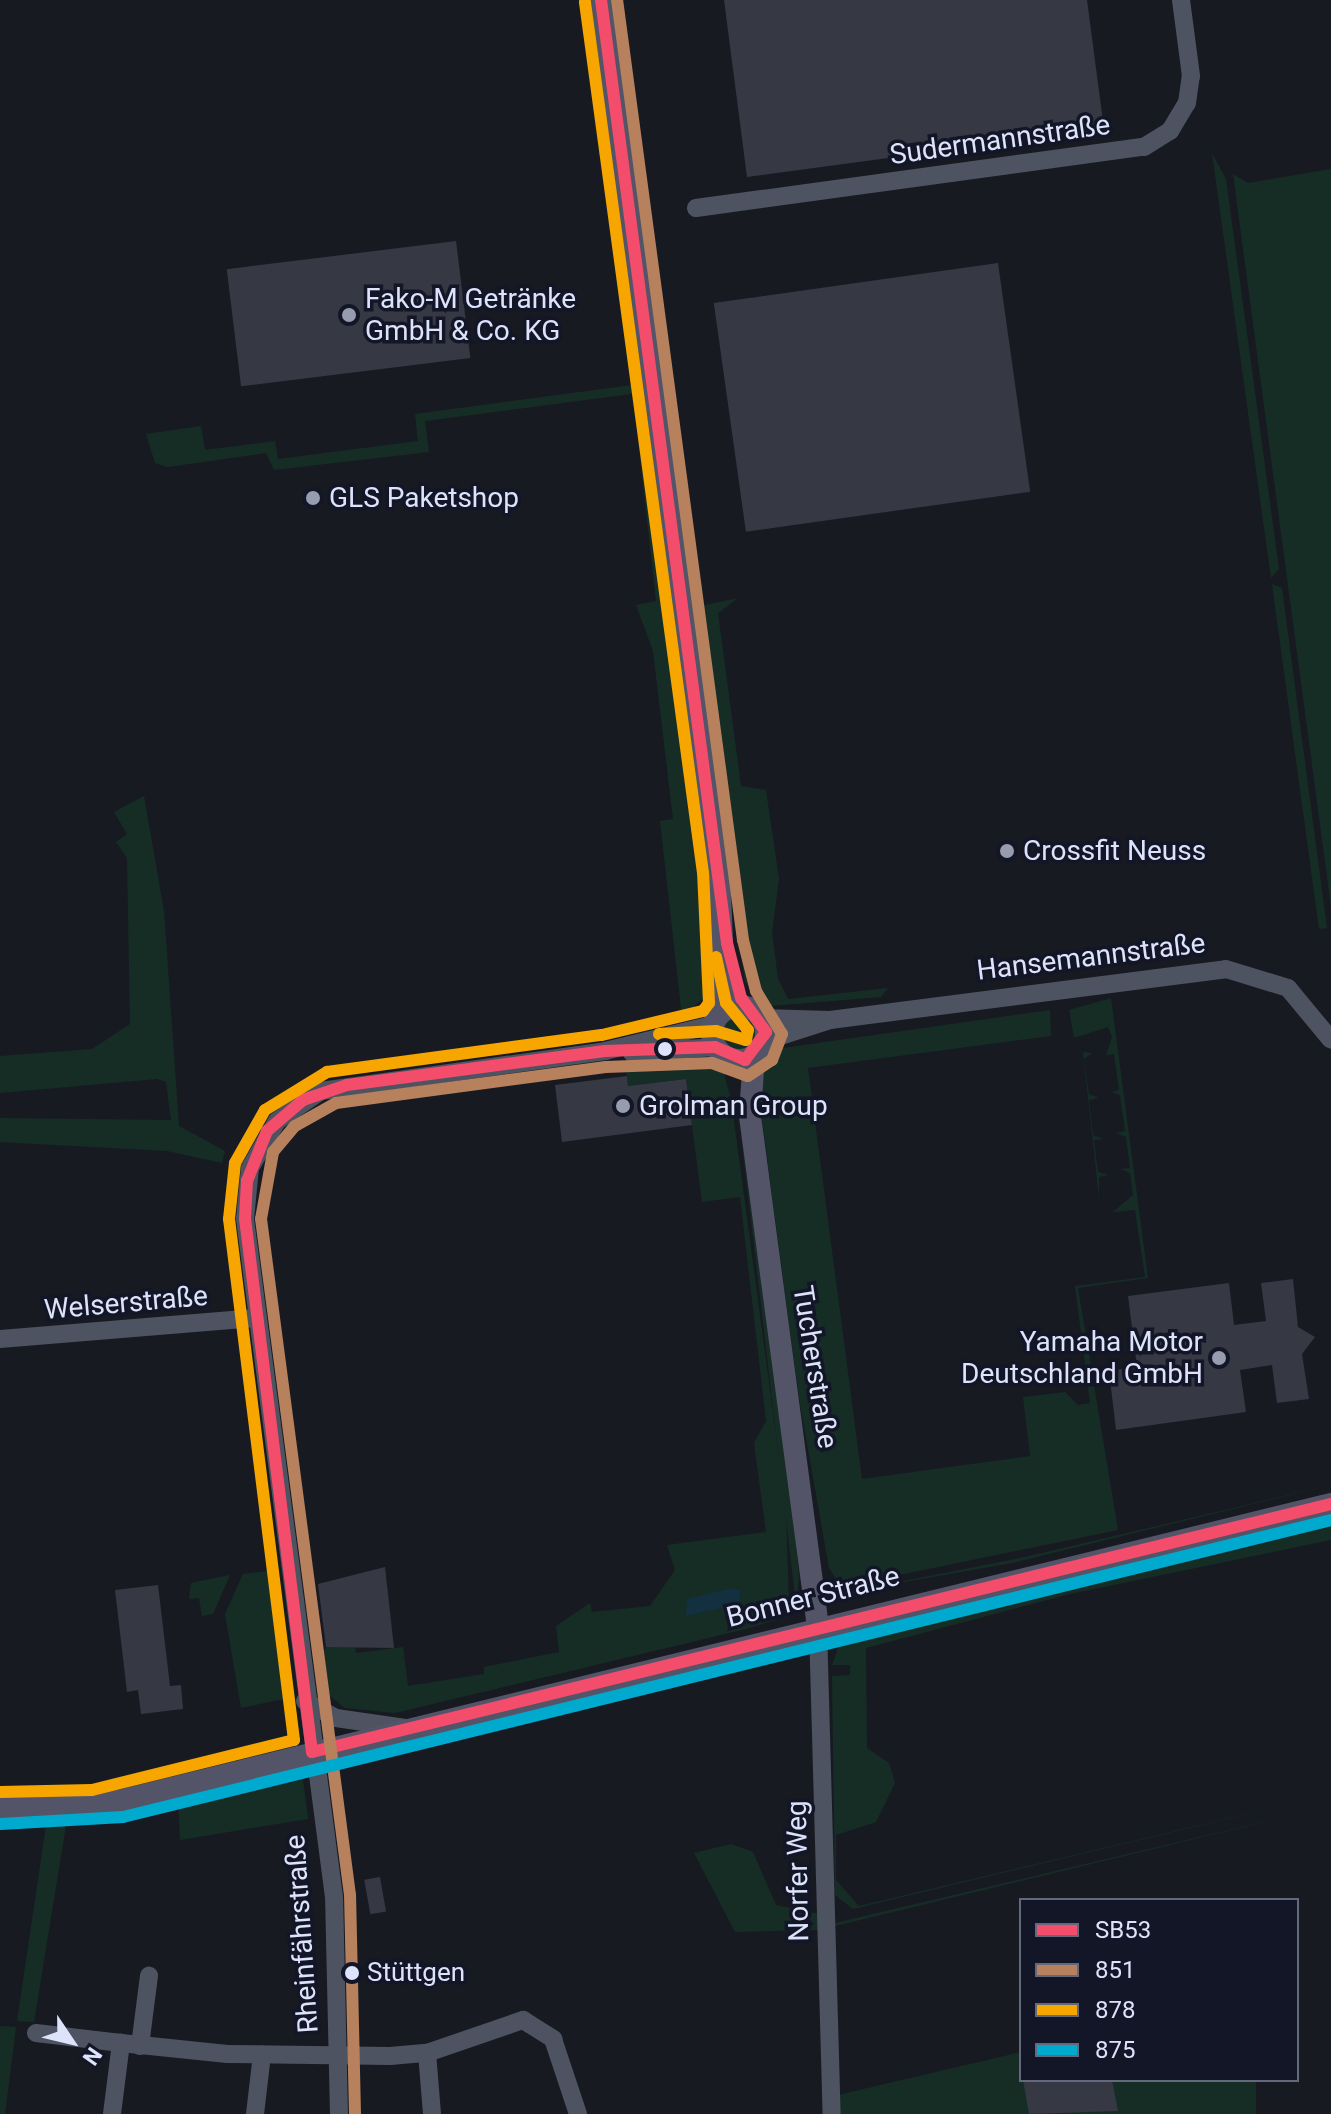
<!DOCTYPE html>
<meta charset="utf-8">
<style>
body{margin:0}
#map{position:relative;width:1331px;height:2114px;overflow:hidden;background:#181a22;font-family:Roboto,sans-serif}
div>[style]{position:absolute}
.green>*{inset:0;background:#162d26}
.round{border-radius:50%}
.water>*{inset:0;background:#12303f}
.building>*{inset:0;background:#363843;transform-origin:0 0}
.minor>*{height:18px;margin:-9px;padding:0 9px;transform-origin:9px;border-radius:9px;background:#4e5361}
.major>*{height:22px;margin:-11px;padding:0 11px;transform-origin:11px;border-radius:11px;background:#545468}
.major>.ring{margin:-11px;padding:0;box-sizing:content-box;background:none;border:22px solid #545468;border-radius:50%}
.bus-1>*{height:12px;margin:-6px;padding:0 6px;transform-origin:6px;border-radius:6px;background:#f44d6c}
.bus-2>*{height:12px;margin:-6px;padding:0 6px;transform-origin:6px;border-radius:6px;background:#b6815c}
.bus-3>*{height:12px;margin:-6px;padding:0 6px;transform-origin:6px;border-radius:6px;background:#f7a600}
.bus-4>*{height:12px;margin:-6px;padding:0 6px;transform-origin:6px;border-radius:6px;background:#00a9ce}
.dots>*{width:22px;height:22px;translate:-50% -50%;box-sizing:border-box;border:4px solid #131627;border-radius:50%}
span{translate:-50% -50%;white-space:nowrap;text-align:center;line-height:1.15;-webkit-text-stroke:7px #131627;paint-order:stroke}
.bus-label{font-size:26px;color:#dce3fb}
.left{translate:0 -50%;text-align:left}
.street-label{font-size:28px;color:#dce3fb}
.poi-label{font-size:28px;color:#dce3fb}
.right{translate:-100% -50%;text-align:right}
.legend{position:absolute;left:1019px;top:1898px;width:280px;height:184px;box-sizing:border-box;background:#131627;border:2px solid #63687c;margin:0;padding:10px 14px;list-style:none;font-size:24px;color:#dce3fb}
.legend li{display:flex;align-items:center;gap:16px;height:40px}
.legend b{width:40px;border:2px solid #63687c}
.north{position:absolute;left:32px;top:2002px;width:80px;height:80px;-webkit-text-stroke:6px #131627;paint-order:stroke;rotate:125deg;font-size:22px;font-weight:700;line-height:32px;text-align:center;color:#dce3fb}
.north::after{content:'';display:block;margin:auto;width:28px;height:36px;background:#dce3fb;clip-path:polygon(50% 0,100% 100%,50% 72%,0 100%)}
</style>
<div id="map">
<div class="green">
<i style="clip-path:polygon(583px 0,639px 393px,425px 421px,429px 452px,274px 470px,266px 453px,168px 467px,155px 463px,146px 434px,201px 426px,205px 450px,275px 441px,278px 459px,418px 441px,415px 414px,632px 385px)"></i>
<i style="clip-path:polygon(1212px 153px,1226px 179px,1279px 569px,1271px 578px)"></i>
<i style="clip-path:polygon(1331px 169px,1331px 907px,1233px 174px,1248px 183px)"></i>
<i style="clip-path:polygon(640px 402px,715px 988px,682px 1017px,660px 821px,673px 819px,653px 651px,636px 605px,656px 601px,634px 403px)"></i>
<i style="clip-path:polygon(1272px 584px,1282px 588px,1327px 928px,1319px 929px)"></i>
<i style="clip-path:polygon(738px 598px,718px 613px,741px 786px,766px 790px,779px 879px,772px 933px,778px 979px,788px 999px,888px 988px,881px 997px,770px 1006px,745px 982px,693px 615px,696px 607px)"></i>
<i style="clip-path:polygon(144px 796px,164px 911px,179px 1126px,225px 1151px,222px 1163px,167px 1151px,0 1142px,0 1118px,171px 1120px,166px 1082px,157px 1079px,0 1093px,0 1056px,92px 1049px,130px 1024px,127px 858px,116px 842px,127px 834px,114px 812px)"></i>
<i style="clip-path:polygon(1111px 998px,1148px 1278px,1078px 1288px,1118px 1530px,841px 1587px,829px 1568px,799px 1398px,757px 1082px,776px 1049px,1050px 1010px,1051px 1036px,808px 1068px,862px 1479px,1030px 1456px,1023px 1397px,1065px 1392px,1078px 1405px,1090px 1403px,1075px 1286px,1145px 1277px,1135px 1210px,1113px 1212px,1133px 1195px,1130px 1173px,1121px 1169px,1130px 1168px,1126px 1137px,1116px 1133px,1125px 1131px,1120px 1095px,1111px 1092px,1119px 1090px,1114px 1054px,1106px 1055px,1112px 1037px,1108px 1027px,1074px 1038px,1069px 1010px)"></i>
<i class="round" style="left:721px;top:1014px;width:36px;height:36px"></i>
<i style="clip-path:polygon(1083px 1052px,1092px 1053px,1084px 1059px,1089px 1094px,1099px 1098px,1089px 1100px,1093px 1135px,1104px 1139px,1094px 1140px,1098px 1172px,1109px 1175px,1099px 1177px,1099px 1198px)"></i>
<i style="clip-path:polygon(695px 1060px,724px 1074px,731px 1099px,786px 1509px,789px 1605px,775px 1620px,746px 1629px,395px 1713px,345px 1708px,325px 1692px,320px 1659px,326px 1647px,354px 1639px,356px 1653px,403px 1647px,408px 1686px,484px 1674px,484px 1667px,559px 1652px,556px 1626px,590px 1603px,592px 1612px,650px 1606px,675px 1570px,667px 1545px,766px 1532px,754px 1443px,766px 1421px,740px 1197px,702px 1202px,686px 1079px,628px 1086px,626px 1066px)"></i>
<i style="clip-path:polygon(735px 1084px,795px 1531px,799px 1577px,796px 1604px)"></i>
<i style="clip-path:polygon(1331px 1485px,1012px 1563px,848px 1592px,1025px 1557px)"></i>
<i style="clip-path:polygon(1331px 1520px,1331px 1540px,1070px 1594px,866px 1648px,867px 1748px,889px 1763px,895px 1783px,876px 1822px,836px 1835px,836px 1880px,859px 1906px,1331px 1794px,853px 1909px,835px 1895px,832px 1676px,850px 1675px,850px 1665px,832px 1665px,841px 1640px)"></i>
<i style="clip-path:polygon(268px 1571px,289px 1698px,241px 1708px,225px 1614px,243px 1574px)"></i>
<i style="clip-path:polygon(230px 1575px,213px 1614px,202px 1616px,199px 1598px,189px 1599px,191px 1583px)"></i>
<i style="clip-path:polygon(303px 1780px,308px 1819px,180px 1840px,178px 1801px,257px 1781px)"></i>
<i style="clip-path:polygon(1331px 1806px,835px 1926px,838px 2095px,1021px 2052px,1021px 2080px,1256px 2080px,1256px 2114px,836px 2114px,831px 1924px)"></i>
<i style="clip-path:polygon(47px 1819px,67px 1819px,34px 2022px,17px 2021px)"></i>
<i style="clip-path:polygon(731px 1844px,753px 1852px,776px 1905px,824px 1915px,818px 1930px,735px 1932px,694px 1853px)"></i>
<i style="clip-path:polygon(0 2026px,16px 2027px,5px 2114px,0 2114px)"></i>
</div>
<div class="water">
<i style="clip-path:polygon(733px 1588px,741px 1591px,738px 1604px,686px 1616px,687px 1599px)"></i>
</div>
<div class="building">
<i style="clip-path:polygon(724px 0,1087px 0,1104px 129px,747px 177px)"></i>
<i style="left:456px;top:241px;width:118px;height:231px;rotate:83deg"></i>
<i style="left:998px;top:263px;width:231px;height:287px;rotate:82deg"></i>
<i style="clip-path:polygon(627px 1076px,628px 1086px,686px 1079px,692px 1125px,562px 1142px,555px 1085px)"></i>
<i style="clip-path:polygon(1293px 1279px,1298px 1327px,1315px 1337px,1302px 1354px,1309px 1399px,1277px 1403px,1272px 1365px,1240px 1370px,1246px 1412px,1116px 1430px,1109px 1371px,1137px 1367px,1128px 1296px,1229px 1283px,1234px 1325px,1266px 1321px,1261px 1283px)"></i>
<i style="clip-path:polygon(385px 1567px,394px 1648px,326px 1647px,318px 1584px)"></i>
<i style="clip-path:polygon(158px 1585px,170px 1686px,181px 1685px,183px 1709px,141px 1714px,138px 1690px,127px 1692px,115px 1590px)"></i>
<i style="left:380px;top:1877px;width:35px;height:16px;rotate:80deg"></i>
<i style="clip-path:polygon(1023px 2080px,1112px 2080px,1118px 2111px,1029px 2114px)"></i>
</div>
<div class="minor">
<i style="left:696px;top:208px;width:452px;rotate:-7.8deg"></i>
<i style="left:1144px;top:147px;width:31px;rotate:-32deg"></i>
<i style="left:1170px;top:131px;width:33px;rotate:-59deg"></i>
<i style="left:1187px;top:103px;width:27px;rotate:-82deg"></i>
<i style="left:1191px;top:76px;width:77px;rotate:-97.5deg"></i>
<i style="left:762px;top:1018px;width:68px;rotate:1.7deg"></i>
<i style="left:830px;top:1020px;width:399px;rotate:-7.3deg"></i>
<i style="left:1226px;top:969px;width:65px;rotate:17deg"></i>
<i style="left:1288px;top:988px;width:67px;rotate:50.4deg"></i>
<i style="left:765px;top:1041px;width:68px;rotate:-17.9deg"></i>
<i style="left:632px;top:1053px;width:83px;rotate:-4.1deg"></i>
<i style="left:0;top:1339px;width:257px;rotate:-4.7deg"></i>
<i style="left:818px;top:1627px;width:487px;rotate:88.4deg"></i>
<i style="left:305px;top:1701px;width:35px;rotate:29deg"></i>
<i style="left:336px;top:1718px;width:70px;rotate:8.2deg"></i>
<i style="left:36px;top:2033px;width:86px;rotate:6.7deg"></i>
<i style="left:140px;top:2046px;width:71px;rotate:-82.7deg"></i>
<i style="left:427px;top:2053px;width:61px;rotate:85.3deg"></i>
<i style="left:112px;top:2114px;width:72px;rotate:-82.8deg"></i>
<i style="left:121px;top:2043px;width:107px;rotate:5.9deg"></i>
<i style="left:227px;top:2054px;width:163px;rotate:0.7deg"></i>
<i style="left:390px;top:2056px;width:37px;rotate:-5deg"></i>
<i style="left:427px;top:2053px;width:102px;rotate:-19deg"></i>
<i style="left:523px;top:2020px;width:36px;rotate:32deg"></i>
<i style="left:553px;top:2039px;width:79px;rotate:71.6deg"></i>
<i style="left:255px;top:2114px;width:60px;rotate:-83.3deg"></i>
<i style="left:339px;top:2114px;width:217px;rotate:-91.3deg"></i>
<i style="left:334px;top:1897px;width:684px;rotate:-97.48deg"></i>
<i style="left:245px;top:1219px;width:51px;rotate:-84.4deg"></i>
<i style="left:250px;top:1168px;width:54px;rotate:-60.1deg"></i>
<i style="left:277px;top:1121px;width:53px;rotate:-34.3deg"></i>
<i style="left:321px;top:1091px;width:287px;rotate:-8deg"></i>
<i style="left:605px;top:1051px;width:110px;rotate:-13.7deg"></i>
</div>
<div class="major">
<i style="left:601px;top:0;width:880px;rotate:82.29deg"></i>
<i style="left:719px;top:872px;width:136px;rotate:87.5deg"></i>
<i class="ring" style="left:712px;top:1006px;width:32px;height:32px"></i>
<i style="left:754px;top:1055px;width:61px;rotate:93.8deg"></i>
<i style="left:750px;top:1116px;width:516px;rotate:82.42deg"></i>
<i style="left:0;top:1808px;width:119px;rotate:-3.4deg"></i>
<i style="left:119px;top:1801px;width:1248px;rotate:-13.77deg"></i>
</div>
<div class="bus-1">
<i style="left:312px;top:1752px;width:537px;rotate:-97.16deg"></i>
<i style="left:245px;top:1219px;width:38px;rotate:-87deg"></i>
<i style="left:247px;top:1181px;width:54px;rotate:-68.2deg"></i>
<i style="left:267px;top:1131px;width:48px;rotate:-40.7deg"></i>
<i style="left:303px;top:1100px;width:46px;rotate:-18.8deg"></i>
<i style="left:347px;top:1085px;width:260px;rotate:-7.5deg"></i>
<i style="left:605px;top:1051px;width:110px;rotate:-2.1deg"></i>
<i style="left:715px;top:1047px;width:33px;rotate:23deg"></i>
<i style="left:745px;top:1060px;width:35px;rotate:-53deg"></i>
<i style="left:766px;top:1032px;width:42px;rotate:-126.3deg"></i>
<i style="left:741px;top:998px;width:57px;rotate:-104.3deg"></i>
<i style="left:727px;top:943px;width:951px;rotate:-97.61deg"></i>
<i style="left:312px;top:1752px;width:1049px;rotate:-13.68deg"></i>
</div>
<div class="bus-2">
<i style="left:355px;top:2114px;width:219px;rotate:-91.3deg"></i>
<i style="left:350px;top:1895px;width:682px;rotate:-97.5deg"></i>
<i style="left:261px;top:1219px;width:68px;rotate:-79.8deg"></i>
<i style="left:273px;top:1152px;width:34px;rotate:-50deg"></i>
<i style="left:295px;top:1126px;width:47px;rotate:-29.3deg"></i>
<i style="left:336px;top:1103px;width:272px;rotate:-7.6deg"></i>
<i style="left:606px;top:1067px;width:106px;rotate:-2.2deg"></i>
<i style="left:712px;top:1063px;width:38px;rotate:20deg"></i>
<i style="left:748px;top:1076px;width:29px;rotate:-34deg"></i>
<i style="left:772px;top:1060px;width:28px;rotate:-69deg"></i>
<i style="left:782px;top:1034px;width:50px;rotate:-121.2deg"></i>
<i style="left:756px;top:991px;width:53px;rotate:-104.3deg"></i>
<i style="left:743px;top:940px;width:948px;rotate:-97.63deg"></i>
</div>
<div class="bus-3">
<i style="left:659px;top:1034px;width:57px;rotate:-3deg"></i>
<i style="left:716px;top:1031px;width:31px;rotate:17deg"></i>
<i style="left:746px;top:1040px;width:10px;rotate:-79deg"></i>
<i style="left:748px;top:1030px;width:35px;rotate:-129deg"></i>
<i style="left:726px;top:1003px;width:47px;rotate:-102.3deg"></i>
<i style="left:0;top:1792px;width:92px;rotate:-1.2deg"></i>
<i style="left:92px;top:1790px;width:208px;rotate:-13.9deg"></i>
<i style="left:294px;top:1740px;width:525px;rotate:-97.11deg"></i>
<i style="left:229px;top:1219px;width:56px;rotate:-83.9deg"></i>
<i style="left:235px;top:1163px;width:61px;rotate:-60.5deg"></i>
<i style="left:265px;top:1110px;width:73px;rotate:-31.5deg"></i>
<i style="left:327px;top:1072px;width:277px;rotate:-7.7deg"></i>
<i style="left:602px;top:1035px;width:104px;rotate:-13.4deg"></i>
<i style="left:703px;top:1011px;width:10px;rotate:-53deg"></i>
<i style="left:709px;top:1003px;width:130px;rotate:-92.6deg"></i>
<i style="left:703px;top:873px;width:879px;rotate:-97.72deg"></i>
</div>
<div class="bus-4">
<i style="left:1px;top:1824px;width:122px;rotate:-3.3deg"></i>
<i style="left:123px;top:1817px;width:1244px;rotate:-13.81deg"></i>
</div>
<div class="dots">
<i style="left:349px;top:315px;background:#979daf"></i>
<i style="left:313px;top:498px;background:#979daf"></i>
<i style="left:1007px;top:851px;background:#979daf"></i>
<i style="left:665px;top:1049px;background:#dce3fb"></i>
<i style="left:623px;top:1106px;background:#979daf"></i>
<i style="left:1219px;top:1358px;background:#979daf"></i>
<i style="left:352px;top:1973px;background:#dce3fb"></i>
</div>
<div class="bus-label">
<span class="left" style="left:367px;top:1973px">Stüttgen</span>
</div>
<div class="street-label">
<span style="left:1000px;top:140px;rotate:-8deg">Sudermannstraße</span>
<span style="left:1091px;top:957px;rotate:-7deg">Hansemannstraße</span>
<span style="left:126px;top:1303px;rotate:-5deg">Welserstraße</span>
<span style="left:815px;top:1367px;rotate:81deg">Tucherstraße</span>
<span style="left:813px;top:1597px;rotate:-14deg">Bonner Straße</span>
<span style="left:798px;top:1871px;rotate:-91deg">Norfer Weg</span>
<span style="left:302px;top:1934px;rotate:-94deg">Rheinfährstraße</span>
</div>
<div class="poi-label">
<span class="left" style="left:365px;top:315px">Fako-M Getränke<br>GmbH &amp; Co. KG</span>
<span class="left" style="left:329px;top:498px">GLS Paketshop</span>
<span class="left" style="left:1023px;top:851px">Crossfit Neuss</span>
<span class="left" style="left:639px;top:1106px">Grolman Group</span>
<span class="right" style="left:1203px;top:1358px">Yamaha Motor<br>Deutschland GmbH</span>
</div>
<ul class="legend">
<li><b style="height:10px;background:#f44d6c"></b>SB53</li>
<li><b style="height:10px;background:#b6815c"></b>851</li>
<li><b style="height:10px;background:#f7a600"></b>878</li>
<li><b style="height:10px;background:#00a9ce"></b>875</li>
</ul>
<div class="north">N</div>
</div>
